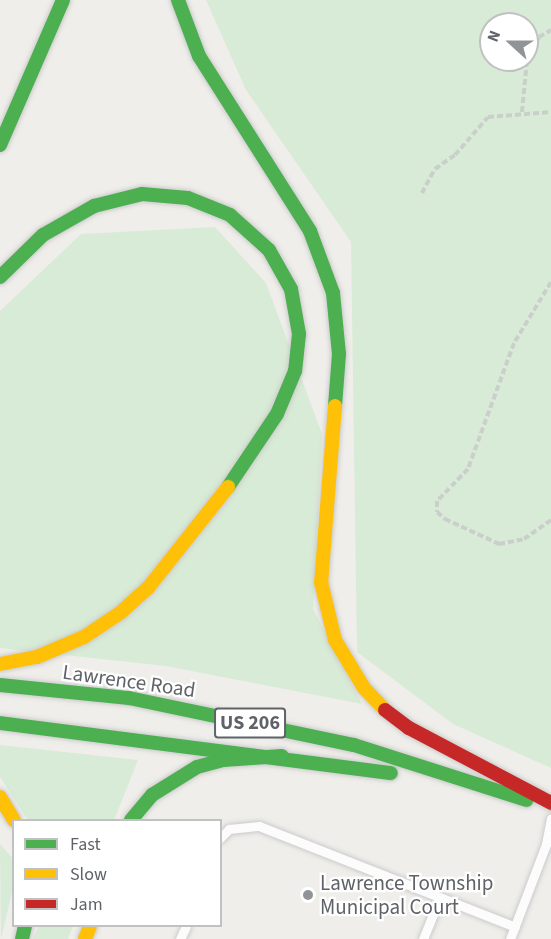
<!DOCTYPE html>
<style>
body{margin:0}
#map{position:relative;width:551px;height:939px;overflow:hidden;background:#efeeea;font-family:"Source Sans 3",sans-serif}
div>[style]{position:absolute}
.green>*{inset:0;background:#d8ebd6}
.path>*{height:4px;margin-top:-2px;transform-origin:0;background:repeating-linear-gradient(90deg,#cacfcc 0 6px,transparent 0 9px)}
.roads{filter:drop-shadow(0 0 2px #cbcccc) drop-shadow(0 0 2px #cbcccc)}
.lane>*{height:9px;margin:-4.5px;padding:0 4.5px;transform-origin:4.5px;border-radius:4.5px;background:#fdfcfc}
.fast>*{height:14px;margin:-7px;padding:0 7px;transform-origin:7px;border-radius:7px;background:#4caf50}
.slow>*{height:14px;margin:-7px;padding:0 7px;transform-origin:7px;border-radius:7px;background:#ffc107}
.jam>*{height:14px;margin:-7px;padding:0 7px;transform-origin:7px;border-radius:7px;background:#c62828}
.dots>*{width:16px;height:16px;translate:-50% -50%;box-sizing:border-box;border:3px solid #fff;border-radius:50%}
span{translate:-50% -50%;white-space:nowrap;text-align:center;line-height:1.15;-webkit-text-stroke:4.5px #fff;paint-order:stroke}
.shield-label span{padding:2px 4px;background:#fff;border:2px solid;border-radius:4px;-webkit-text-stroke-width:0}
.shield-label{font-size:20px;color:#5f6368;font-weight:700}
.street-label{font-size:21px;color:#5f6368}
.poi-label{font-size:21px;color:#5f6368}
.left{translate:0 -50%;text-align:left}
.legend{position:absolute;left:12px;top:819px;width:210px;height:108px;box-sizing:border-box;background:#fff;border:2px solid #bfc1c3;margin:0;padding:8px 10px;list-style:none;font-size:18px;color:#5f6368}
.legend li{display:flex;align-items:center;gap:12px;height:30px}
.legend b{width:30px;border:2px solid #bfc1c3}
.north{position:absolute;left:479px;top:12px;width:60px;height:60px;box-sizing:border-box;background:#fff;border:2px solid #bfc1c3;border-radius:50%;rotate:291deg;font-size:16px;font-weight:700;line-height:24px;text-align:center;color:#5f6368}
.north::after{content:'';display:block;margin:auto;width:21px;height:27px;background:#919496;clip-path:polygon(50% 0,100% 100%,50% 72%,0 100%)}
</style>
<div id="map">
<div class="green">
<i style="clip-path:polygon(evenodd,206px 0,551px 0,551px 768px,453px 724px,357px 652px,351px 242px,246px 90px,206px 0,491px 24px,527px 24px,527px 60px,491px 60px,491px 24px)"></i>
<i style="clip-path:polygon(215px 227px,266px 283px,322px 434px,313px 609px,362px 704px,166px 666px,0 648px,0 311px,81px 234px)"></i>
<i style="clip-path:polygon(0 745px,138px 760px,114px 820px,28px 820px,0 777px)"></i>
<i style="clip-path:polygon(0 844px,14px 860px,13px 888px,1px 939px)"></i>
<i style="clip-path:polygon(39px 926px,73px 926px,68px 939px,33px 939px)"></i>
</div>
<div class="path">
<i style="left:527px;top:59px;width:25px;rotate:-61deg"></i>
<i style="left:539px;top:37px;width:14px;rotate:-30deg"></i>
<i style="left:522px;top:112px;width:52px;rotate:-84.5deg"></i>
<i style="left:422px;top:193px;width:27px;rotate:-62deg"></i>
<i style="left:435px;top:169px;width:24px;rotate:-35deg"></i>
<i style="left:455px;top:155px;width:50px;rotate:-49deg"></i>
<i style="left:488px;top:117px;width:63px;rotate:-4.5deg"></i>
<i style="left:551px;top:282px;width:71px;rotate:121.2deg"></i>
<i style="left:514px;top:343px;width:134px;rotate:110.1deg"></i>
<i style="left:468px;top:469px;width:45px;rotate:134.1deg"></i>
<i style="left:437px;top:501px;width:11px;rotate:90deg"></i>
<i style="left:437px;top:512px;width:11px;rotate:41deg"></i>
<i style="left:445px;top:519px;width:60px;rotate:24.8deg"></i>
<i style="left:499px;top:544px;width:25px;rotate:-11deg"></i>
<i style="left:524px;top:539px;width:33px;rotate:-35deg"></i>
</div>
<div class="roads">
<div class="lane">
<i style="left:220px;top:838px;width:13px;rotate:-45deg"></i>
<i style="left:229px;top:829px;width:30px;rotate:-6deg"></i>
<i style="left:259px;top:826px;width:275px;rotate:21.5deg"></i>
<i style="left:180px;top:939px;width:14px;rotate:-65deg"></i>
<i style="left:423px;top:939px;width:45px;rotate:-68deg"></i>
<i style="left:510px;top:939px;width:102px;rotate:-69.2deg"></i>
<i style="left:546px;top:844px;width:26px;rotate:-79deg"></i>
</div>
<div class="fast">
<i style="left:178px;top:0;width:60px;rotate:69.4deg"></i>
<i style="left:199px;top:56px;width:207px;rotate:57.6deg"></i>
<i style="left:310px;top:231px;width:66px;rotate:69.6deg"></i>
<i style="left:333px;top:293px;width:61px;rotate:84.4deg"></i>
<i style="left:339px;top:354px;width:52px;rotate:94.4deg"></i>
<i style="left:0;top:145px;width:158px;rotate:-66.5deg"></i>
<i style="left:0;top:277px;width:60px;rotate:-44.3deg"></i>
<i style="left:43px;top:235px;width:59px;rotate:-29.6deg"></i>
<i style="left:94px;top:206px;width:49px;rotate:-14deg"></i>
<i style="left:142px;top:194px;width:46px;rotate:5deg"></i>
<i style="left:188px;top:198px;width:45px;rotate:22deg"></i>
<i style="left:230px;top:215px;width:52px;rotate:41.9deg"></i>
<i style="left:269px;top:250px;width:45px;rotate:60.6deg"></i>
<i style="left:291px;top:289px;width:46px;rotate:79.9deg"></i>
<i style="left:299px;top:334px;width:37px;rotate:96deg"></i>
<i style="left:295px;top:371px;width:47px;rotate:112.7deg"></i>
<i style="left:277px;top:414px;width:88px;rotate:123.9deg"></i>
<i style="left:0;top:685px;width:130px;rotate:5.8deg"></i>
<i style="left:129px;top:698px;width:230px;rotate:11.8deg"></i>
<i style="left:354px;top:745px;width:181px;rotate:17.7deg"></i>
<i style="left:0;top:723px;width:394px;rotate:7.3deg"></i>
<i style="left:131px;top:820px;width:33px;rotate:-50deg"></i>
<i style="left:152px;top:795px;width:53px;rotate:-31.9deg"></i>
<i style="left:197px;top:767px;width:27px;rotate:-15deg"></i>
<i style="left:223px;top:760px;width:59px;rotate:-3.9deg"></i>
<i style="left:22px;top:939px;width:13px;rotate:-77deg"></i>
</div>
<div class="slow">
<i style="left:335px;top:406px;width:177px;rotate:94.5deg"></i>
<i style="left:321px;top:582px;width:60px;rotate:76.4deg"></i>
<i style="left:335px;top:640px;width:56px;rotate:58.9deg"></i>
<i style="left:364px;top:688px;width:30px;rotate:46deg"></i>
<i style="left:0;top:664px;width:38px;rotate:-11deg"></i>
<i style="left:37px;top:657px;width:51px;rotate:-23.1deg"></i>
<i style="left:84px;top:637px;width:43px;rotate:-33.7deg"></i>
<i style="left:120px;top:613px;width:38px;rotate:-42deg"></i>
<i style="left:148px;top:588px;width:129px;rotate:-51.6deg"></i>
<i style="left:0;top:797px;width:27px;rotate:59deg"></i>
<i style="left:85px;top:939px;width:14px;rotate:-69deg"></i>
</div>
<div class="jam">
<i style="left:385px;top:710px;width:30px;rotate:37deg"></i>
<i style="left:409px;top:728px;width:161px;rotate:27.8deg"></i>
</div>
</div>
<div class="dots">
<i style="left:308px;top:895px;background:#919496"></i>
</div>
<div class="shield-label">
<span style="left:250px;top:723px">US 206</span>
</div>
<div class="street-label">
<span style="left:129px;top:681px;rotate:8deg">Lawrence Road</span>
</div>
<div class="poi-label">
<span class="left" style="left:320px;top:895px">Lawrence Township<br>Municipal Court</span>
</div>
<ul class="legend">
<li><b style="height:8px;background:#4caf50"></b>Fast</li>
<li><b style="height:8px;background:#ffc107"></b>Slow</li>
<li><b style="height:8px;background:#c62828"></b>Jam</li>
</ul>
<div class="north">N</div>
</div>
